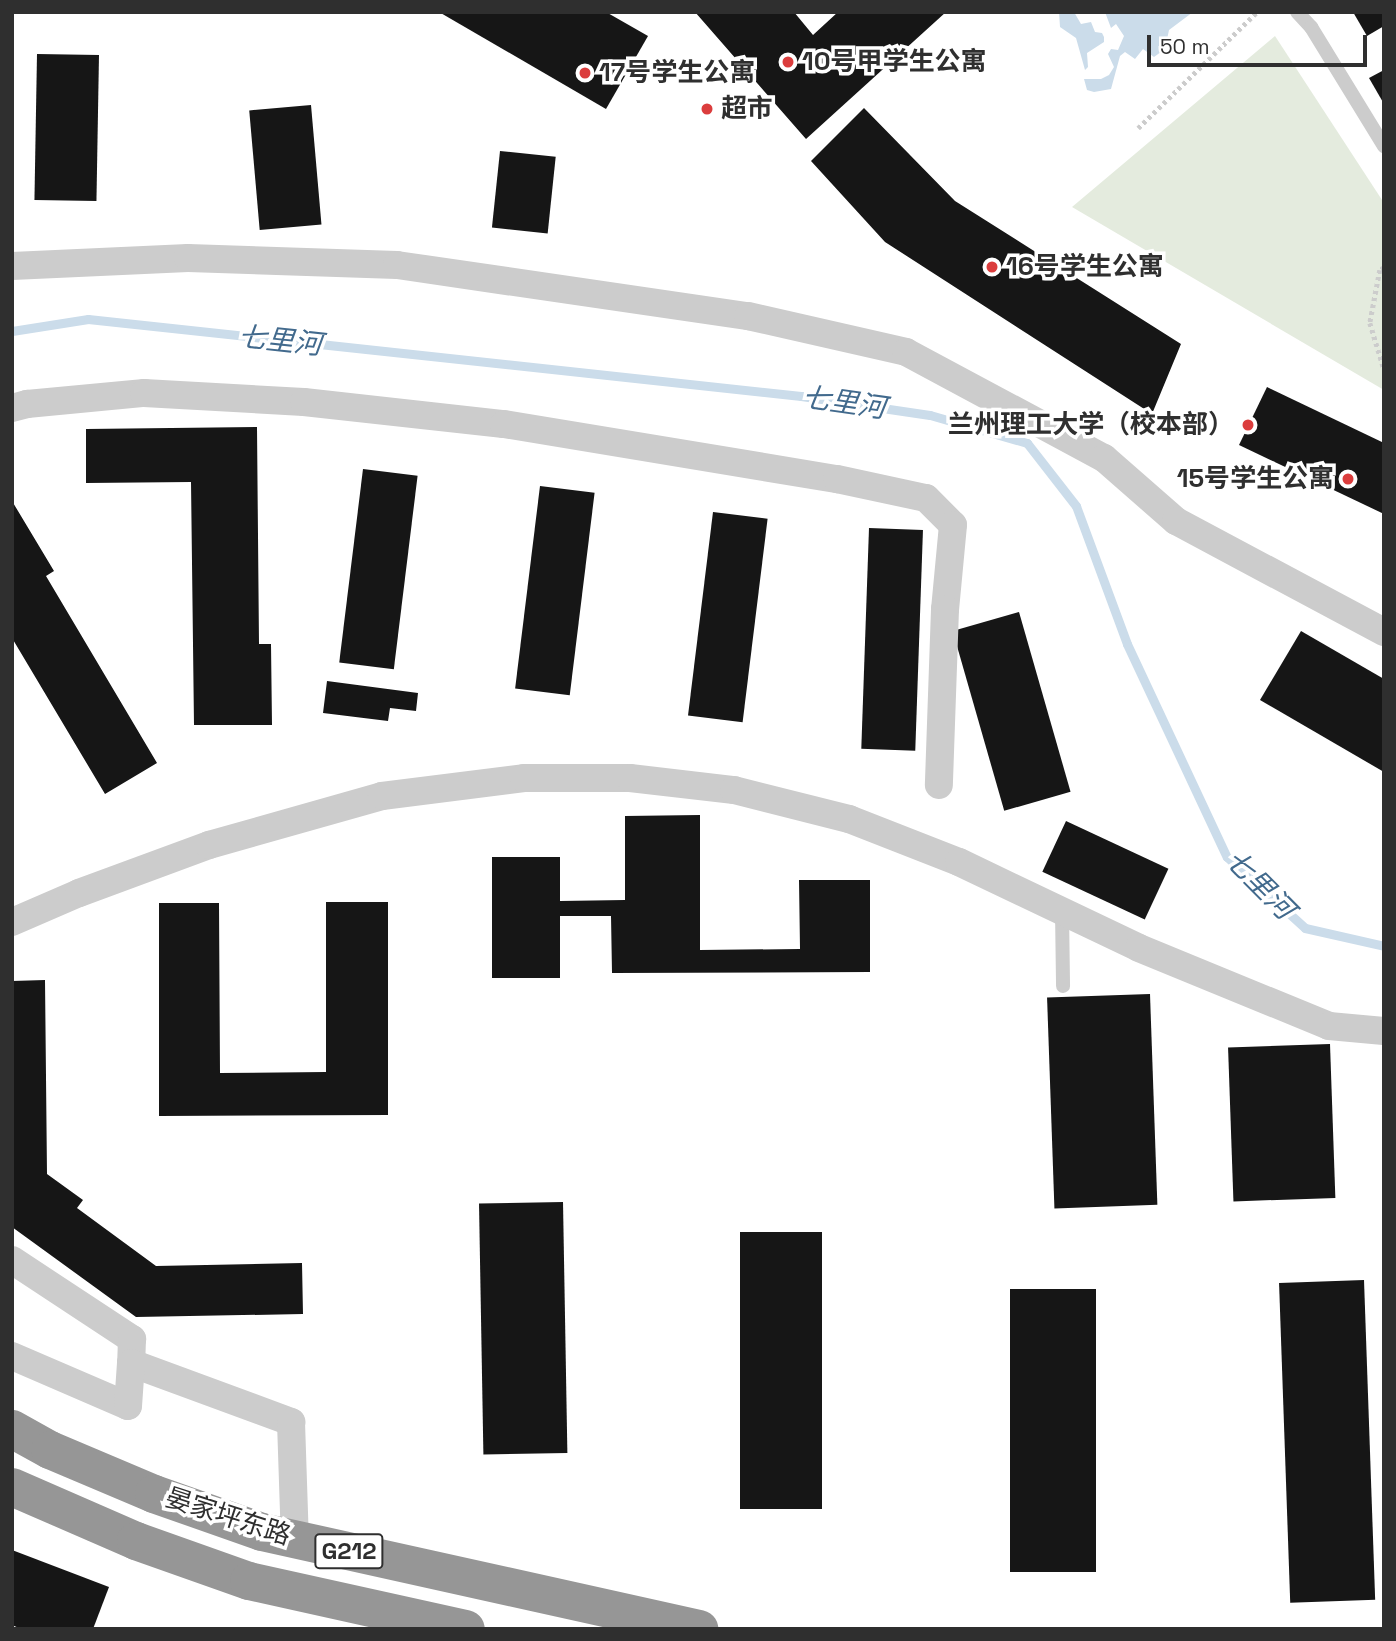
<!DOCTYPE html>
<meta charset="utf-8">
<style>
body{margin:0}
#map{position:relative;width:1396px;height:1641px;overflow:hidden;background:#fff;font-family:"Space Grotesk","Noto Sans SC",sans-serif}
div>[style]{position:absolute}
.green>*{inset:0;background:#e4ebde}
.water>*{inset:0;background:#cbdcea}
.stream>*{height:9px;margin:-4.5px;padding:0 4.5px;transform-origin:4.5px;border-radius:4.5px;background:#cbdcea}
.building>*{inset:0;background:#161616;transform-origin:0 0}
.path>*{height:4.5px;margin-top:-2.25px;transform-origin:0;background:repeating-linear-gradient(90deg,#ccc 0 3.5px,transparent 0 7px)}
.lane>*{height:14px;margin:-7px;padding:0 7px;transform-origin:7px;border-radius:7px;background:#ccc}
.street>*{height:28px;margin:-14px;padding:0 14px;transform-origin:14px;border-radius:14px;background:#ccc}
.highway>*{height:38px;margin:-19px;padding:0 19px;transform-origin:19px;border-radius:19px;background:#969696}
.dots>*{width:19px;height:19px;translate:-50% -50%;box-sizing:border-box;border:4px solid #fff;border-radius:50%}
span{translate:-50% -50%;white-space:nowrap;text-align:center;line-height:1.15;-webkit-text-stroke:7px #fff;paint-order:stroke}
.shield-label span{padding:2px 5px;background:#fff;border:2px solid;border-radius:5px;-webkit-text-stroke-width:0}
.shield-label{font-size:24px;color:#2f2f2f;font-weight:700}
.poi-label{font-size:26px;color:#2f2f2f;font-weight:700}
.left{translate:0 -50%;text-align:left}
.right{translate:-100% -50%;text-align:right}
.street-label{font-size:26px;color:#2f2f2f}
.water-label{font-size:28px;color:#426a8d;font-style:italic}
.frame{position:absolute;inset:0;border:14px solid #2f2f2f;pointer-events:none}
.scale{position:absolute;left:1147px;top:35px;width:220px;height:32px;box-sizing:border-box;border:4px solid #2f2f2f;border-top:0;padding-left:9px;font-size:21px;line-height:24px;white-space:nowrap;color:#2f2f2f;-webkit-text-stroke:5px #fff;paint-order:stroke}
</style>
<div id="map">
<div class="green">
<i style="clip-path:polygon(1275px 36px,1384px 203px,1384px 390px,1072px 207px)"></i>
</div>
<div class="water">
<i style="clip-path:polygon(1059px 12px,1074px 12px,1081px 24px,1091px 22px,1095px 32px,1102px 33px,1104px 37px,1104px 42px,1087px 53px,1088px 67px,1085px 70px,1076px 38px,1060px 27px)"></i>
<i style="clip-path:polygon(1105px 12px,1193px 12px,1169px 30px,1165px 49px,1154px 57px,1143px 49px,1135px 59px,1125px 52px,1120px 56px,1111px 89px,1094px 92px,1087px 90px,1084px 79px,1101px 79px,1109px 75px,1114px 67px,1108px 54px,1111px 49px,1118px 50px,1124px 36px,1116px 24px,1111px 28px)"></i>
</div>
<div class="stream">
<i style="left:12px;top:331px;width:77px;rotate:-9deg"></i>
<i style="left:88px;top:319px;width:717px;rotate:6.16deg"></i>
<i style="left:801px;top:396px;width:130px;rotate:8.4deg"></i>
<i style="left:930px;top:415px;width:101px;rotate:16.1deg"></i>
<i style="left:1027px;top:443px;width:80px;rotate:52.1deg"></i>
<i style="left:1076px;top:506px;width:147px;rotate:69.7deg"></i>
<i style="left:1127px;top:644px;width:235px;rotate:64.9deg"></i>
<i style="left:1227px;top:857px;width:105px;rotate:42.3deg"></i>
<i style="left:1305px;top:928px;width:81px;rotate:12.8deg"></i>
</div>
<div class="building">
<i style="clip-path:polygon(439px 12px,606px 12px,648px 36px,606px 109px)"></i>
<i style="clip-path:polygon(695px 12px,794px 12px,813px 35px,838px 12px,946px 12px,806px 139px)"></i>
<i style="clip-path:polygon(1353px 12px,1384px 12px,1384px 26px,1367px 36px)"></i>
<i style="left:37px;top:54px;width:62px;height:146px;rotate:1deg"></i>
<i style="clip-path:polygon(1384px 70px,1384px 104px,1369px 78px)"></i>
<i style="left:311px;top:105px;width:120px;height:62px;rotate:85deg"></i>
<i style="clip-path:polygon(864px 108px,955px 201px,1181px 344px,1152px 414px,885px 242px,811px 161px)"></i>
<i style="left:500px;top:151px;width:56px;height:77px;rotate:6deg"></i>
<i style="clip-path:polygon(1267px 387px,1384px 443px,1384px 514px,1239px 445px)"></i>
<i style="clip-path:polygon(257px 427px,259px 644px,271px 644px,272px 725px,194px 725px,191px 482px,86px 483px,86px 429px)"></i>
<i style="left:363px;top:469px;width:55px;height:195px;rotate:7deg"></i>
<i style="left:540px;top:486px;width:55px;height:204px;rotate:7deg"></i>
<i style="clip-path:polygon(12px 501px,54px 571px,46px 576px,157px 763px,105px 794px,12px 638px)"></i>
<i style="left:713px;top:512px;width:55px;height:205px;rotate:7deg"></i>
<i style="left:869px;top:528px;width:54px;height:221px;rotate:2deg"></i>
<i style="left:1019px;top:612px;width:187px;height:69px;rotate:74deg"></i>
<i style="clip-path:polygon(1301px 631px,1384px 679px,1384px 772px,1260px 700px)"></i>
<i style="clip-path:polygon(327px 681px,418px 693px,416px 711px,390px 708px,388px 721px,323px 713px)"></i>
<i style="clip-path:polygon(700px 815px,700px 950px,800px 949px,799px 880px,870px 880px,870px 972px,612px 973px,611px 916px,560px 916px,560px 978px,492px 978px,492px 857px,560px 857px,560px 901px,625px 900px,625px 816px)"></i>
<i style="left:1066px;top:821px;width:113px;height:56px;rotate:25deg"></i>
<i style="clip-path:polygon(326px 902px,388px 902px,388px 1115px,159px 1116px,159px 903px,219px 903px,220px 1073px,326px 1072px)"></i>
<i style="clip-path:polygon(45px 980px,47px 1174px,83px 1200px,77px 1208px,156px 1266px,302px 1263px,303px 1314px,136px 1317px,12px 1227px,12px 981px)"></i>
<i style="left:1150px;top:994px;width:211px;height:103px;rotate:88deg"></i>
<i style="left:1330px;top:1044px;width:154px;height:102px;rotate:88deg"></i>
<i style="left:563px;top:1202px;width:251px;height:84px;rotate:89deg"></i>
<i style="left:740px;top:1232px;width:82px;height:277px"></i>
<i style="left:1364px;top:1280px;width:320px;height:85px;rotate:88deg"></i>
<i style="left:1096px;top:1289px;width:283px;height:86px;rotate:90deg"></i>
<i style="clip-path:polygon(12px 1550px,109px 1587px,93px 1629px,21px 1629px,12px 1625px)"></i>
</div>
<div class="path">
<i style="left:1138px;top:128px;width:166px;rotate:-44.3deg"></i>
<i style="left:1384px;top:268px;width:4px;rotate:153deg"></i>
<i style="left:1380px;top:270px;width:54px;rotate:100.7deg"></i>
<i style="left:1370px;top:323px;width:48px;rotate:73.1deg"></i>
</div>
<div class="lane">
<i style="left:1297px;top:12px;width:21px;rotate:47deg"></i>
<i style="left:1311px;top:27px;width:140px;rotate:58.5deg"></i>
<i style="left:1062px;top:911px;width:75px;rotate:89.2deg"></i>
</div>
<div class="street">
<i style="left:12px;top:266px;width:176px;rotate:-2.6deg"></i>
<i style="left:188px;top:258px;width:209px;rotate:1.9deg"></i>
<i style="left:397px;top:265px;width:355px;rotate:8.3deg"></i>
<i style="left:748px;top:316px;width:162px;rotate:12.8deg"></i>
<i style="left:906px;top:352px;width:225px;rotate:28.2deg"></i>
<i style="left:1104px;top:458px;width:96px;rotate:41.2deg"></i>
<i style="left:1176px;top:521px;width:236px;rotate:28.1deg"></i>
<i style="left:12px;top:408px;width:16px;rotate:-15deg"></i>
<i style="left:27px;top:404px;width:118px;rotate:-5.4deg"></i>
<i style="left:144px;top:393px;width:160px;rotate:3.2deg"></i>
<i style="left:304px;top:402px;width:201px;rotate:6.3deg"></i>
<i style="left:504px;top:424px;width:338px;rotate:9.4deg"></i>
<i style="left:837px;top:479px;width:91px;rotate:12.1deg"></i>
<i style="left:926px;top:498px;width:38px;rotate:45deg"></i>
<i style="left:953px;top:525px;width:84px;rotate:95.4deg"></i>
<i style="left:945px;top:609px;width:176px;rotate:92deg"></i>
<i style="left:12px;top:922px;width:73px;rotate:-23.4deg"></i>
<i style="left:79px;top:893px;width:139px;rotate:-20.3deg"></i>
<i style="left:209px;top:845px;width:180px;rotate:-15.8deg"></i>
<i style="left:382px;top:796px;width:143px;rotate:-7.2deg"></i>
<i style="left:524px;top:778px;width:106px"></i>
<i style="left:630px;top:778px;width:105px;rotate:6.6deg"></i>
<i style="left:734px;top:790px;width:119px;rotate:14.2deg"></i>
<i style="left:849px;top:819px;width:118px;rotate:21.4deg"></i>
<i style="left:959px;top:862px;width:199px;rotate:25.5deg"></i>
<i style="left:1139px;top:948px;width:205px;rotate:22.3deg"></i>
<i style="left:1329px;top:1026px;width:55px;rotate:5.2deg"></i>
<i style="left:12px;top:1260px;width:144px;rotate:33.4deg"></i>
<i style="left:132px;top:1339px;width:24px;rotate:92deg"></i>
<i style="left:131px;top:1363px;width:171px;rotate:20.2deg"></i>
<i style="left:291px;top:1422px;width:118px;rotate:88.1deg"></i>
<i style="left:12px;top:1356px;width:126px;rotate:23.3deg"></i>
<i style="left:128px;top:1406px;width:43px;rotate:-86deg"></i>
</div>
<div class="highway">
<i style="left:12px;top:1429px;width:43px;rotate:28.9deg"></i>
<i style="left:50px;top:1450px;width:113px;rotate:22.9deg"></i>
<i style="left:154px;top:1494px;width:114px;rotate:19.4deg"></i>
<i style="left:262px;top:1532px;width:448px;rotate:12.5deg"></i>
<i style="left:12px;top:1487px;width:135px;rotate:23.5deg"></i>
<i style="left:136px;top:1541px;width:120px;rotate:19.5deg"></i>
<i style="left:249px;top:1581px;width:222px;rotate:12.5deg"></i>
</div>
<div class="dots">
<i style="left:788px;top:62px;background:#db3d3d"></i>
<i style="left:585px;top:73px;background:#db3d3d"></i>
<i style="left:707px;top:109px;background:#db3d3d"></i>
<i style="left:992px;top:267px;background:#db3d3d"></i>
<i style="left:1248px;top:425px;background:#db3d3d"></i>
<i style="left:1348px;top:479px;background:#db3d3d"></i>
</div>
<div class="shield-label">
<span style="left:349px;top:1551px">G212</span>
</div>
<div class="poi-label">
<span class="left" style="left:802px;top:62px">10号甲学生公寓</span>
<span class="left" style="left:599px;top:73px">17号学生公寓</span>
<span class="left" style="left:721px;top:109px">超市</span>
<span class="left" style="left:1006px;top:267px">16号学生公寓</span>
<span class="right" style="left:1234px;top:425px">兰州理工大学（校本部）</span>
<span class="right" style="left:1334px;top:479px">15号学生公寓</span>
</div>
<div class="street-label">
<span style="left:228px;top:1517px;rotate:18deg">晏家坪东路</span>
</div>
<div class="water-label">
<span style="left:280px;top:340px;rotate:6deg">七里河</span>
<span style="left:844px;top:402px;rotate:8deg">七里河</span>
<span style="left:1260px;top:884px;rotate:45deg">七里河</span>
</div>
<div class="frame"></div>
<div class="scale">50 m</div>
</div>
